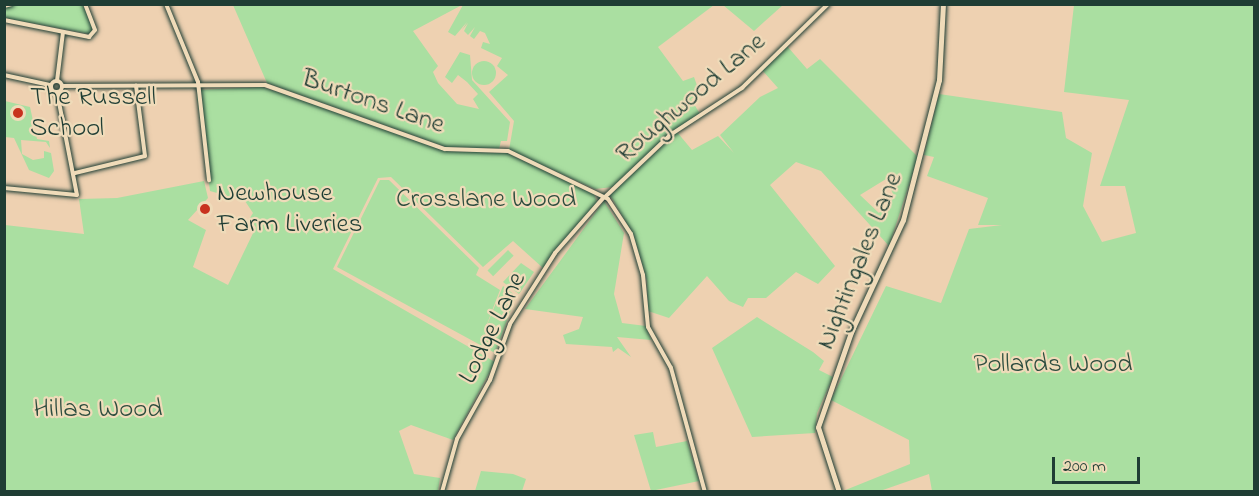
<!DOCTYPE html>
<style>
body{margin:0}
#map{position:relative;width:1259px;height:496px;overflow:hidden;background:#eed1b1;font-family:"Indie Flower",sans-serif}
div>[style]{position:absolute}
.green>*{inset:0;background:#aadfa1;transform-origin:0 0}
.round{border-radius:50%}
.roads{filter:drop-shadow(0 0 2px #1f3d34) drop-shadow(0 0 2px #1f3d34)}
.minor>*{height:4px;margin:-2px;padding:0 2px;transform-origin:2px;border-radius:2px;background:#efdbb9}
.minor>.ring{margin:-2px;padding:0;box-sizing:content-box;background:none;border:4px solid #efdbb9;border-radius:50%}
.secondary>*{height:5px;margin:-2.5px;padding:0 2.5px;transform-origin:2.5px;border-radius:2.5px;background:#efdbb9}
.dots>*{width:16px;height:16px;translate:-50% -50%;box-sizing:border-box;border:3px solid #efdbb9;border-radius:50%}
span{translate:-50% -50%;white-space:nowrap;text-align:center;line-height:1.15;-webkit-text-stroke:4.5px #efdbb9;paint-order:stroke}
.poi-label{font-size:27px;color:#1f3d34}
.left{translate:0 -50%;text-align:left}
.street-label{font-size:27px;color:#1f3d34}
.park-label{font-size:27px;color:#2d4d3f}
.frame{position:absolute;inset:0;border:6px solid #1f3d34;pointer-events:none}
.scale{position:absolute;left:1052px;top:457px;width:88px;height:27px;box-sizing:border-box;border:3px solid #1f3d34;border-top:0;padding-left:8px;font-size:18px;line-height:21px;white-space:nowrap;color:#1f3d34;-webkit-text-stroke:4px #efdbb9;paint-order:stroke}
</style>
<div id="map">
<div class="green">
<i style="clip-path:polygon(17px 4px,83px 5px,94px 29px,90px 34px,5px 18px,4px 7px)"></i>
<i style="clip-path:polygon(233px 5px,462px 5px,413px 31px,438px 66px,433px 72px,438px 83px,457px 104px,479px 109px,473px 99px,478px 94px,467px 82px,458px 75px,452px 83px,445px 77px,460px 52px,470px 55px,472px 80px,510px 122px,507px 141px,501px 141px,499px 149px,446px 147px,267px 83px)"></i>
<i style="clip-path:polygon(463px 5px,714px 5px,658px 47px,683px 81px,694px 77px,700px 94px,691px 99px,700px 114px,613px 187px,595px 189px,577px 181px,509px 150px,514px 121px,489px 92px,508px 75px,497px 66px,502px 58px,481px 48px,483px 42px,490px 44px,485px 33px,480px 31px,474px 39px,470px 36px,475px 27px,468px 35px,464px 31px,468px 23px,462px 30px,467px 22px,455px 36px,448px 32px)"></i>
<i style="clip-path:polygon(723px 5px,783px 5px,754px 31px)"></i>
<i style="clip-path:polygon(1074px 5px,1254px 5px,1254px 491px,932px 491px,929px 474px,880px 491px,843px 491px,910px 464px,909px 440px,831px 400px,886px 286px,941px 303px,969px 229px,1002px 225px,978px 225px,988px 198px,927px 176px,934px 157px,924px 155px,939px 94px,1062px 112px,1066px 138px,1092px 153px,1083px 206px,1102px 242px,1136px 233px,1125px 186px,1100px 186px,1129px 100px,1064px 92px)"></i>
<i style="clip-path:polygon(evenodd,787px 46px,807px 69px,820px 59px,918px 157px,889px 246px,821px 171px,796px 162px,770px 185px,835px 266px,818px 284px,796px 272px,766px 298px,748px 298px,743px 307px,729px 301px,707px 276px,669px 318px,648px 311px,647px 281px,633px 234px,610px 195px,677px 132px,692px 150px,718px 136px,734px 153px,720px 135px,760px 97px,778px 88px,762px 70px,787px 46px,886px 179px,894px 196px,879px 213px,860px 195px,886px 179px)"></i>
<i class="round" style="left:472px;top:61px;width:24px;height:24px"></i>
<i style="clip-path:polygon(261px 87px,369px 120px,445px 151px,507px 153px,594px 194px,597px 202px,543px 268px,513px 241px,483px 267px,391px 177px,378px 178px,333px 269px,495px 362px,453px 440px,411px 425px,399px 431px,414px 474px,440px 478px,438px 491px,5px 492px,5px 225px,84px 234px,79px 199px,117px 198px,204px 181px,208px 198px,188px 220px,206px 230px,193px 267px,228px 285px,256px 227px,248px 221px,253px 213px,245px 201px,210px 191px,197px 97px,198px 90px)"></i>
<i style="clip-path:polygon(5px 101px,30px 107px,37px 139px,49px 141px,50px 148px,46px 142px,21px 140px,22px 154px,33px 160px,44px 158px,44px 151px,51px 153px,54px 171px,49px 178px,29px 170px,14px 138px,5px 137px)"></i>
<i style="clip-path:polygon(380px 180px,389px 180px,479px 268px,476px 275px,500px 290px,482px 337px,503px 286px,516px 296px,495px 353px,337px 267px)"></i>
<i style="clip-path:polygon(604px 201px,624px 233px,614px 294px,622px 323px,646px 326px,651px 340px,617px 337px,631px 357px,618px 348px,613px 352px,612px 347px,566px 344px,563px 335px,579px 329px,583px 317px,525px 309px)"></i>
<i style="left:508px;top:250px;width:8px;height:29px;rotate:45deg"></i>
<i style="clip-path:polygon(521px 263px,534px 272px,519px 294px,503px 282px)"></i>
<i style="clip-path:polygon(757px 317px,813px 352px,824px 361px,819px 370px,833px 377px,817px 413px,815px 433px,752px 437px,712px 348px)"></i>
<i style="clip-path:polygon(653px 432px,656px 447px,687px 441px,699px 481px,651px 491px,634px 435px)"></i>
<i style="clip-path:polygon(481px 471px,513px 474px,526px 479px,522px 491px,475px 491px)"></i>
</div>
<div class="roads">
<div class="minor">
<i style="left:166px;top:4px;width:84px;rotate:67.7deg"></i>
<i style="left:198px;top:82px;width:99px;rotate:83.6deg"></i>
<i style="left:4px;top:6px;width:8px;rotate:-14deg"></i>
<i style="left:4px;top:20px;width:87px;rotate:11.3deg"></i>
<i style="left:89px;top:37px;width:9px;rotate:-49deg"></i>
<i style="left:95px;top:30px;width:28px;rotate:-111deg"></i>
<i style="left:4px;top:75px;width:47px;rotate:12.3deg"></i>
<i class="ring" style="left:50.5px;top:80.5px;width:7px;height:7px"></i>
<i style="left:57px;top:81px;width:49px;rotate:-83deg"></i>
<i style="left:62px;top:86px;width:203px;rotate:-0.3deg"></i>
<i style="left:265px;top:85px;width:191px;rotate:19.6deg"></i>
<i style="left:445px;top:149px;width:63px;rotate:1.8deg"></i>
<i style="left:508px;top:151px;width:111px;rotate:25.6deg"></i>
<i style="left:608px;top:199px;width:42px;rotate:56.7deg"></i>
<i style="left:631px;top:234px;width:43px;rotate:73.7deg"></i>
<i style="left:643px;top:275px;width:52px;rotate:84.5deg"></i>
<i style="left:648px;top:327px;width:47px;rotate:60.7deg"></i>
<i style="left:671px;top:368px;width:129px;rotate:74.7deg"></i>
<i style="left:75px;top:173px;width:72px;rotate:-13.7deg"></i>
<i style="left:145px;top:156px;width:71px;rotate:-97.3deg"></i>
<i style="left:4px;top:188px;width:73px;rotate:5.5deg"></i>
<i style="left:77px;top:195px;width:105px;rotate:-101deg"></i>
<i style="left:605px;top:197px;width:90px;rotate:-43.6deg"></i>
<i style="left:670px;top:135px;width:86px;rotate:-33.1deg"></i>
<i style="left:742px;top:88px;width:120px;rotate:-44.3deg"></i>
<i style="left:442px;top:492px;width:55px;rotate:-74.2deg"></i>
<i style="left:457px;top:439px;width:68px;rotate:-60.8deg"></i>
<i style="left:490px;top:380px;width:59px;rotate:-70.3deg"></i>
<i style="left:510px;top:324px;width:84px;rotate:-57.6deg"></i>
<i style="left:555px;top:253px;width:74px;rotate:-48.8deg"></i>
</div>
<div class="secondary">
<i style="left:839px;top:492px;width:68px;rotate:-107.9deg"></i>
<i style="left:818px;top:427px;width:101px;rotate:-70.8deg"></i>
<i style="left:851px;top:332px;width:123px;rotate:-65.1deg"></i>
<i style="left:903px;top:220px;width:145px;rotate:-75.6deg"></i>
<i style="left:939px;top:80px;width:76px;rotate:-87deg"></i>
</div>
</div>
<div class="dots">
<i style="left:18px;top:113px;background:#c8321e"></i>
<i style="left:205px;top:209px;background:#c8321e"></i>
</div>
<div class="poi-label">
<span class="left" style="left:30px;top:113px">The Russell<br>School</span>
<span class="left" style="left:217px;top:209px">Newhouse<br>Farm Liveries</span>
</div>
<div class="street-label">
<span style="left:691px;top:98px;rotate:-40deg">Roughwood Lane</span>
<span style="left:373px;top:102px;rotate:19deg">Burtons Lane</span>
<span style="left:860px;top:261px;rotate:-68deg">Nightingales Lane</span>
<span style="left:493px;top:328px;rotate:-64deg">Lodge Lane</span>
</div>
<div class="park-label">
<span style="left:486px;top:200px">Crosslane Wood</span>
<span style="left:1053px;top:365px">Pollards Wood</span>
<span style="left:98px;top:410px">Hillas Wood</span>
</div>
<div class="frame"></div>
<div class="scale">200 m</div>
</div>
